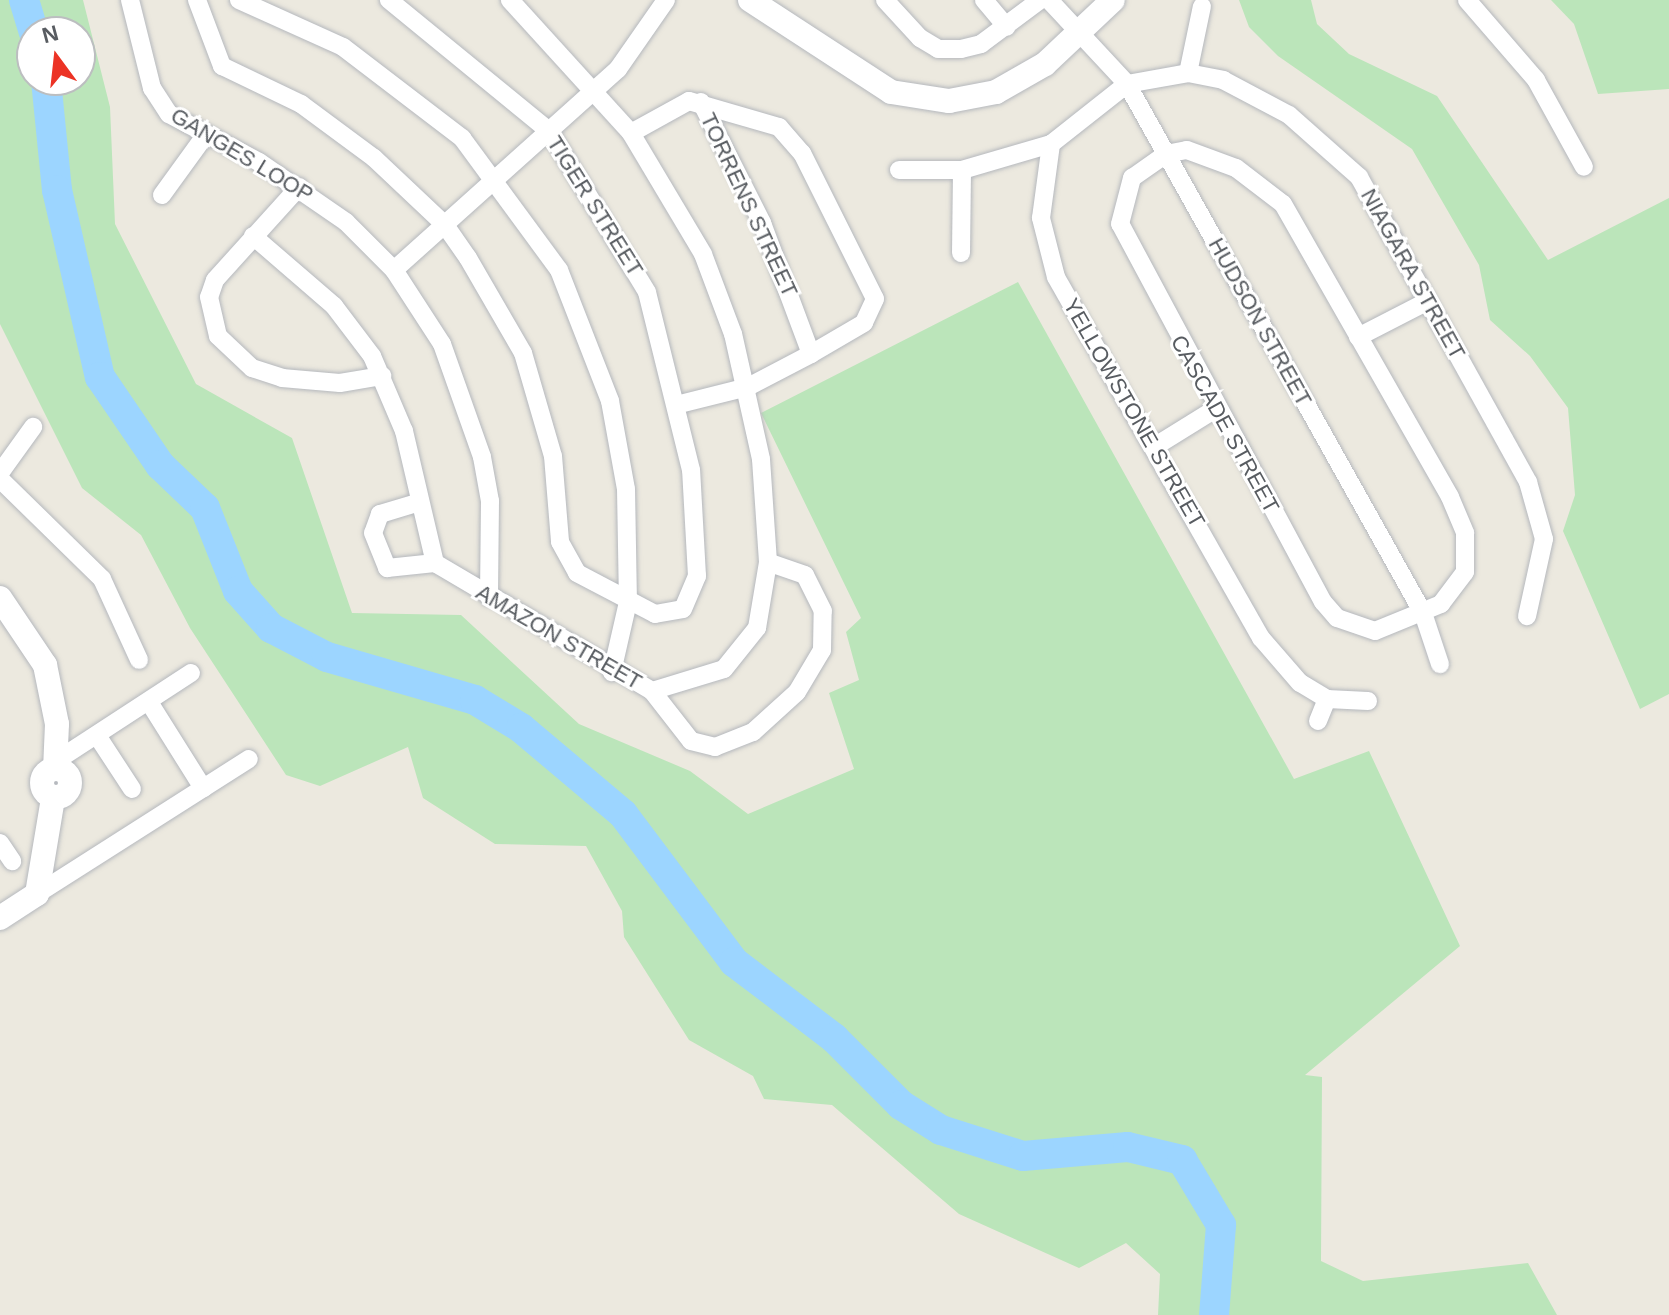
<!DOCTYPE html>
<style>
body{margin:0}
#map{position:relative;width:1669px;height:1315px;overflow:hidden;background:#ece9df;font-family:Helvetica,sans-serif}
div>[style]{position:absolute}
.green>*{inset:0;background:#bbe5ba}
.river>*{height:30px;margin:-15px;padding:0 15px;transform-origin:15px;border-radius:15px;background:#9cd5ff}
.roads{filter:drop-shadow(0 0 2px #b5b8bd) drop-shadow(0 0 2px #b5b8bd)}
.street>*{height:18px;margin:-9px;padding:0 9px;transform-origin:9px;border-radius:9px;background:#fff}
.secondary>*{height:24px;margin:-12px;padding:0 12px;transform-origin:12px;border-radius:12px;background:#fff}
.secondary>.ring{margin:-12px;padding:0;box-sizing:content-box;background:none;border:24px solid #fff;border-radius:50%}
span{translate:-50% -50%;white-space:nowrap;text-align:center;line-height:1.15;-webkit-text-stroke:6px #fff;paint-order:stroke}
.street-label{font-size:22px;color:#585c61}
.north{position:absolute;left:16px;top:16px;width:80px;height:80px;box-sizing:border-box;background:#fff;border:2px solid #bcbec0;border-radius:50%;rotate:345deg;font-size:22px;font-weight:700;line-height:32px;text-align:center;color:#585c61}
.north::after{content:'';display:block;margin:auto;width:28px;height:36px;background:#ec3325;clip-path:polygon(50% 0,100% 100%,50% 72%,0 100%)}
</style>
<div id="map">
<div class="green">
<i style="clip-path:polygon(evenodd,0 0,83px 0,110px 107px,115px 224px,196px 384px,292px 438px,352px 613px,461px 615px,579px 724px,690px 771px,748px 814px,854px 769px,829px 693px,859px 680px,846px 632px,861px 618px,761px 413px,1018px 282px,1294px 779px,1369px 751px,1460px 946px,1305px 1075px,1322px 1077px,1321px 1261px,1363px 1281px,1528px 1263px,1557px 1315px,1158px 1315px,1160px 1274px,1126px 1243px,1079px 1268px,959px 1214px,832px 1105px,764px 1099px,753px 1076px,689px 1040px,624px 937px,622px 911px,586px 846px,495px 844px,423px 798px,408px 747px,320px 786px,286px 775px,190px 628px,141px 535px,82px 488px,0 324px,0 0,32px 32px,80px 32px,80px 80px,32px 80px,32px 32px)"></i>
<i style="clip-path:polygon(1239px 0,1311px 0,1317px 24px,1349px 54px,1437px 96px,1548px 260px,1669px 198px,1669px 694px,1640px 709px,1563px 531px,1575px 495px,1568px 408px,1530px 356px,1490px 320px,1479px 265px,1412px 149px,1278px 56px,1249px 27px)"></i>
<i style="clip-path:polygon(1551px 0,1669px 0,1669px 89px,1598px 94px,1574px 24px)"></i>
</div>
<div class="river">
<i style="left:24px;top:0;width:34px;rotate:73deg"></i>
<i style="left:46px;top:80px;width:111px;rotate:84.3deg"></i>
<i style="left:57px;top:190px;width:192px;rotate:77.1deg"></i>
<i style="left:100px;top:377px;width:107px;rotate:55.7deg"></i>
<i style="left:160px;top:465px;width:62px;rotate:43.7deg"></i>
<i style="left:205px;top:508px;width:89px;rotate:68.3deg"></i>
<i style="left:238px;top:591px;width:50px;rotate:48.3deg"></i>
<i style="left:271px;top:628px;width:63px;rotate:27.4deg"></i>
<i style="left:327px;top:657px;width:154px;rotate:16.2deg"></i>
<i style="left:475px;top:700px;width:54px;rotate:31.3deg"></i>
<i style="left:521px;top:728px;width:133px;rotate:40.1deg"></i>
<i style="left:623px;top:814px;width:185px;rotate:53.1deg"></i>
<i style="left:734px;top:962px;width:126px;rotate:37.2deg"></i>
<i style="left:834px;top:1038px;width:95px;rotate:45deg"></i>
<i style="left:901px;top:1105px;width:47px;rotate:32deg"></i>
<i style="left:941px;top:1130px;width:86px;rotate:17.6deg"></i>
<i style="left:1023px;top:1156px;width:105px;rotate:-4.9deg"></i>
<i style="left:1128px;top:1147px;width:56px;rotate:13.5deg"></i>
<i style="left:1182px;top:1160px;width:76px;rotate:59deg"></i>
<i style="left:1221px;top:1225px;width:90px;rotate:94.4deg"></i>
</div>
<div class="roads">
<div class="street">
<i style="left:130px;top:0;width:91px;rotate:76deg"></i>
<i style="left:152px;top:88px;width:31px;rotate:57deg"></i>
<i style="left:169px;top:114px;width:102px;rotate:28.1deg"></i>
<i style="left:259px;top:162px;width:106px;rotate:34.6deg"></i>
<i style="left:346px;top:222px;width:68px;rotate:45deg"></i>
<i style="left:394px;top:270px;width:88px;rotate:57deg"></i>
<i style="left:442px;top:344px;width:120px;rotate:70.5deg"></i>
<i style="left:482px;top:457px;width:45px;rotate:79.7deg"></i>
<i style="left:490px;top:501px;width:96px;rotate:90.6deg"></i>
<i style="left:197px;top:0;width:71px;rotate:69.3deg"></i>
<i style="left:222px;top:66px;width:88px;rotate:25.7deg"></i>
<i style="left:301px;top:104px;width:91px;rotate:36.5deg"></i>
<i style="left:374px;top:158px;width:98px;rotate:43.3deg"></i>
<i style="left:445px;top:225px;width:40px;rotate:55.1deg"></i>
<i style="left:468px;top:258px;width:110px;rotate:59.9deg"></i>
<i style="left:523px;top:353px;width:107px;rotate:73.8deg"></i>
<i style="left:553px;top:456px;width:86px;rotate:85.3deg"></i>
<i style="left:560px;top:542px;width:35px;rotate:61deg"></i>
<i style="left:577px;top:573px;width:88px;rotate:27.7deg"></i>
<i style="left:655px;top:614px;width:28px;rotate:-10deg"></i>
<i style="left:683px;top:609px;width:36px;rotate:-67deg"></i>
<i style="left:697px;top:576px;width:106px;rotate:-93.2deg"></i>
<i style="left:691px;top:470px;width:183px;rotate:-103.9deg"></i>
<i style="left:647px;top:292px;width:188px;rotate:-121.3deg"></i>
<i style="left:549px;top:131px;width:207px;rotate:-140.7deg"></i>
<i style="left:239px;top:0;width:114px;rotate:24.3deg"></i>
<i style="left:343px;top:47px;width:150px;rotate:37.4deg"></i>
<i style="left:462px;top:138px;width:164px;rotate:53.7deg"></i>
<i style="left:559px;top:270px;width:141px;rotate:68.7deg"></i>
<i style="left:610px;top:401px;width:89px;rotate:79.7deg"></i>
<i style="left:626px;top:489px;width:113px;rotate:89deg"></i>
<i style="left:628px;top:602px;width:72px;rotate:102.9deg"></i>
<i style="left:885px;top:0;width:52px;rotate:47.4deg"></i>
<i style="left:920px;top:38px;width:21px;rotate:31deg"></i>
<i style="left:938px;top:49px;width:23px"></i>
<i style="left:961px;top:49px;width:21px;rotate:-14deg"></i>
<i style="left:981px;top:44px;width:74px;rotate:-36.7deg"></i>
<i style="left:984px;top:0;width:35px;rotate:50deg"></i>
<i style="left:1049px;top:0;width:115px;rotate:47.1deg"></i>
<i style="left:1127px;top:84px;width:606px;rotate:60.77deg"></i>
<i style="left:1423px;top:613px;width:54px;rotate:71.6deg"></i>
<i style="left:1467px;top:0;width:106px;rotate:49.2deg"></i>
<i style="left:1536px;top:80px;width:99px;rotate:61.1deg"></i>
<i style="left:1188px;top:73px;width:68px;rotate:-78.2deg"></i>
<i style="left:701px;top:102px;width:136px;rotate:63.2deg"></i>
<i style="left:762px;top:223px;width:140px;rotate:69.5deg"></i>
<i style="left:631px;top:133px;width:66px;rotate:-28.9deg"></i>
<i style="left:689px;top:101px;width:94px;rotate:16.1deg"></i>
<i style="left:779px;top:127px;width:35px;rotate:49deg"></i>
<i style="left:802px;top:153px;width:163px;rotate:63.4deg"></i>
<i style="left:875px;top:299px;width:26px;rotate:115deg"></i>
<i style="left:864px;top:323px;width:61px;rotate:149.7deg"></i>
<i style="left:811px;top:354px;width:71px;rotate:152.4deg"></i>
<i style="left:748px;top:387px;width:70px;rotate:166deg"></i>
<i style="left:1187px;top:150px;width:52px;rotate:20.2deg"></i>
<i style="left:1236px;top:168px;width:59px;rotate:37.5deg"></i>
<i style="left:1283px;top:204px;width:337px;rotate:60.3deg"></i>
<i style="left:1450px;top:497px;width:39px;rotate:67deg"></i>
<i style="left:1465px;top:533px;width:39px;rotate:90deg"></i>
<i style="left:1465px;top:572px;width:40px;rotate:127deg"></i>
<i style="left:1441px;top:604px;width:71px;rotate:157.8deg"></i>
<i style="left:1375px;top:631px;width:40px;rotate:-161.1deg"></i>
<i style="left:1337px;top:618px;width:21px;rotate:-131deg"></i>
<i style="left:1323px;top:602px;width:429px;rotate:-118.2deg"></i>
<i style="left:1120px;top:224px;width:48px;rotate:-75.4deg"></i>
<i style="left:1132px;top:178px;width:42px;rotate:-35.2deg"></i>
<i style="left:1166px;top:154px;width:21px;rotate:-11deg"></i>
<i style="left:899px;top:170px;width:63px"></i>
<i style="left:962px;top:170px;width:93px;rotate:-16.3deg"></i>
<i style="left:299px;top:187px;width:125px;rotate:132.1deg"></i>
<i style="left:215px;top:280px;width:18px;rotate:109deg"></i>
<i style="left:209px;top:297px;width:40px;rotate:77deg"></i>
<i style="left:218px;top:336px;width:47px;rotate:43.3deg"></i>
<i style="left:252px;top:368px;width:32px;rotate:18deg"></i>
<i style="left:282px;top:378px;width:58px;rotate:4.9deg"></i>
<i style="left:340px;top:383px;width:43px;rotate:-9.5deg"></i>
<i style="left:162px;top:195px;width:72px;rotate:-54.1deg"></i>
<i style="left:253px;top:236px;width:107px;rotate:40.8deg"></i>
<i style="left:334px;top:306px;width:63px;rotate:52.8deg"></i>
<i style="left:372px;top:356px;width:82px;rotate:66.9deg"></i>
<i style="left:404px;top:431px;width:136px;rotate:76.8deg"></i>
<i style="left:435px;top:563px;width:252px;rotate:30.5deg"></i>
<i style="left:652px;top:691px;width:75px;rotate:-17deg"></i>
<i style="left:724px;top:669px;width:53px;rotate:-51.2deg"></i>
<i style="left:757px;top:628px;width:67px;rotate:-80.5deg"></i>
<i style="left:768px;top:562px;width:103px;rotate:-93.9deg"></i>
<i style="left:761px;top:459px;width:128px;rotate:-102.6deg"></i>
<i style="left:733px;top:334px;width:85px;rotate:-110.6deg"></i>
<i style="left:703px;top:254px;width:141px;rotate:-120.8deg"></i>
<i style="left:631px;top:133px;width:180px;rotate:-132.3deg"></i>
<i style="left:961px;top:253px;width:83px;rotate:-89.3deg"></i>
<i style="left:394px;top:270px;width:301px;rotate:-41.9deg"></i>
<i style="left:618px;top:69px;width:84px;rotate:-55.2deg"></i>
<i style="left:1358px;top:337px;width:76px;rotate:-27.2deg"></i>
<i style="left:1154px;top:447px;width:74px;rotate:-31.8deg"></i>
<i style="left:0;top:473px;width:57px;rotate:-54.3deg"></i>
<i style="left:0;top:479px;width:143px;rotate:44.4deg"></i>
<i style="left:102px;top:579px;width:89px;rotate:65.4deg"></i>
<i style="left:420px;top:502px;width:42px;rotate:163.3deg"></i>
<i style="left:380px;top:514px;width:20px;rotate:110deg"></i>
<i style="left:373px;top:533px;width:38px;rotate:68deg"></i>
<i style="left:387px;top:568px;width:48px;rotate:-5.9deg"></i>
<i style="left:652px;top:691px;width:63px;rotate:52deg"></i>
<i style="left:691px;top:741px;width:25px;rotate:14deg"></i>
<i style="left:715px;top:747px;width:41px;rotate:-21.5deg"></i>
<i style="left:753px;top:732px;width:59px;rotate:-42.3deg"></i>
<i style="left:797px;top:692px;width:49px;rotate:-59.2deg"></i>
<i style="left:822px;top:650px;width:39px;rotate:-89deg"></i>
<i style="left:823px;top:611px;width:40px;rotate:-116.6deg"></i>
<i style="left:805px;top:575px;width:39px;rotate:-161deg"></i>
<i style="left:1368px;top:701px;width:41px;rotate:-177.2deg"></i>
<i style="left:1327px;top:699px;width:31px;rotate:-149deg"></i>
<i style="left:1300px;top:683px;width:60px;rotate:-130.9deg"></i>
<i style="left:1261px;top:638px;width:415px;rotate:-119.6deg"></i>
<i style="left:1056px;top:277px;width:61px;rotate:-104.3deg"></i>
<i style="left:1041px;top:218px;width:75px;rotate:-82.3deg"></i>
<i style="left:1051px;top:144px;width:97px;rotate:-38.3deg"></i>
<i style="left:1127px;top:84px;width:62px;rotate:-10.2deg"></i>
<i style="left:1188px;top:73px;width:36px;rotate:11deg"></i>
<i style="left:1223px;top:80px;width:75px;rotate:27.9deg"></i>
<i style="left:1289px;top:115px;width:94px;rotate:41.5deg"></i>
<i style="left:1359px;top:177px;width:349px;rotate:61deg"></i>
<i style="left:1528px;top:482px;width:59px;rotate:74.3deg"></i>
<i style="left:1544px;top:539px;width:79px;rotate:102.4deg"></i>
<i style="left:149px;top:702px;width:102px;rotate:57.9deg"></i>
<i style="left:1318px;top:721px;width:24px;rotate:-68deg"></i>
<i style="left:98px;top:737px;width:62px;rotate:56.8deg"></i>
<i style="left:56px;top:761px;width:161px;rotate:-33.1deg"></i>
<i style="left:0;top:843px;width:22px;rotate:56deg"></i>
<i style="left:37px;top:894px;width:251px;rotate:-32.5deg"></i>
</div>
<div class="secondary">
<i style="left:750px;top:0;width:168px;rotate:33.1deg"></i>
<i style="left:891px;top:92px;width:59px;rotate:8.8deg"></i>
<i style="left:949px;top:101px;width:48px;rotate:-10.8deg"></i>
<i style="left:996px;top:92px;width:56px;rotate:-29.7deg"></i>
<i style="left:1045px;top:64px;width:93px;rotate:-43.3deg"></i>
<i style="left:0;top:598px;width:81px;rotate:56.1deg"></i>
<i style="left:45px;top:665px;width:60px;rotate:78.5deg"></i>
<i style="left:57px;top:724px;width:45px;rotate:92.5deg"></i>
<i class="ring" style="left:42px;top:769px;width:4px;height:4px"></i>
<i style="left:0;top:918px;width:44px;rotate:-33deg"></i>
<i style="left:37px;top:894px;width:97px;rotate:-80.5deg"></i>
</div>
</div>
<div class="street-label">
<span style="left:242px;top:155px;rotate:31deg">GANGES LOOP</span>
<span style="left:749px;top:205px;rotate:65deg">TORRENS STREET</span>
<span style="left:595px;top:206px;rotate:58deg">TIGER STREET</span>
<span style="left:1413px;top:274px;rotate:61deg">NIAGARA STREET</span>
<span style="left:1260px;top:322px;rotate:61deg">HUDSON STREET</span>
<span style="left:1134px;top:413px;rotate:60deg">YELLOWSTONE STREET</span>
<span style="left:1225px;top:424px;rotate:61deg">CASCADE STREET</span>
<span style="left:559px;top:637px;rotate:30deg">AMAZON STREET</span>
</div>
<div class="north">N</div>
</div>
